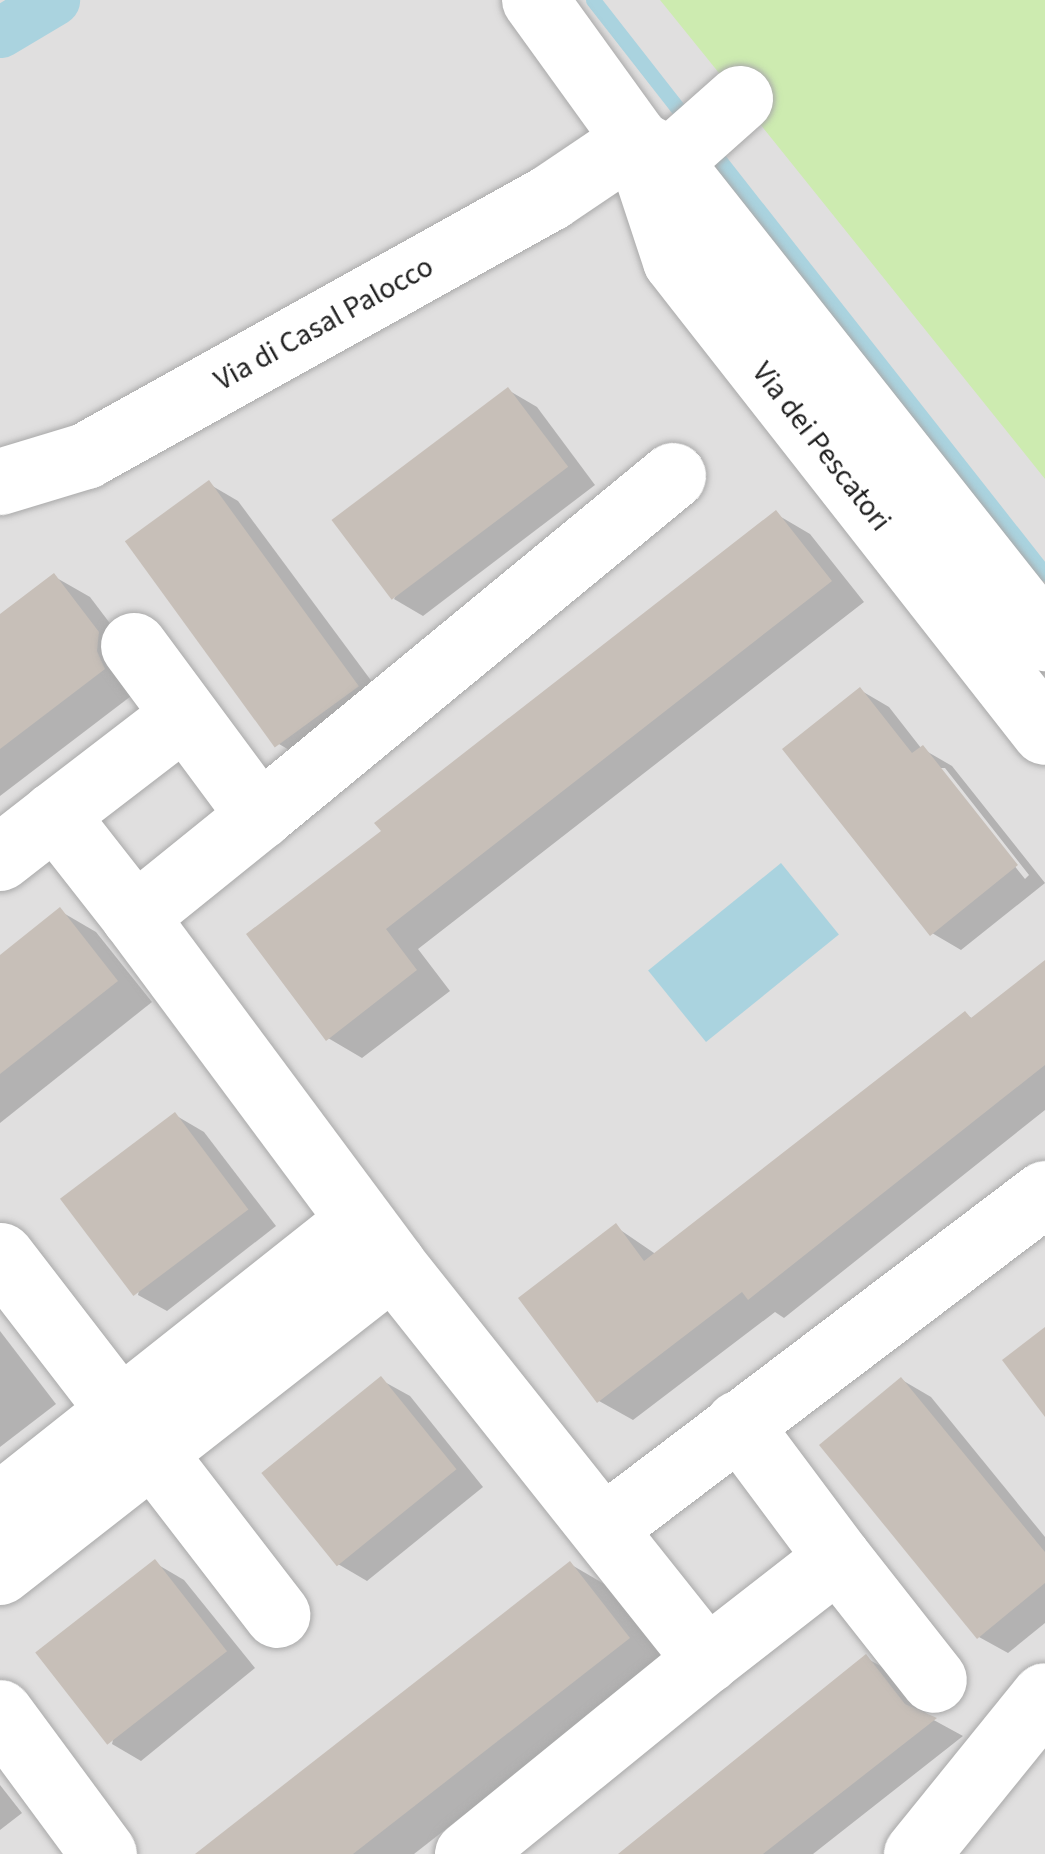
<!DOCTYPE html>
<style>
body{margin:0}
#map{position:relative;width:1045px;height:1854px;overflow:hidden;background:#f2efe9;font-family:"Source Sans 3",sans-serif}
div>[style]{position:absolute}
.residential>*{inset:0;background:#e0dfdf;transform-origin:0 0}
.grass>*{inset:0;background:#cdebb0}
.water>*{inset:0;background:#aad3df;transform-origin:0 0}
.shadow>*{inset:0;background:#0003}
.stream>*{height:15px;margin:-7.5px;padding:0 7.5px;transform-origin:7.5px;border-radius:7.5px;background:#aad3df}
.canal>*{height:51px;margin:-25.5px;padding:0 25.5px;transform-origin:25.5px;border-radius:25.5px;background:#aad3df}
.building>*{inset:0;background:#c7bfb8;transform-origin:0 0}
.roads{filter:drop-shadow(0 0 3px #a9a9a9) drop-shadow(0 0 3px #a9a9a9)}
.minor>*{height:66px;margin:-33px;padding:0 33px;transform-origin:33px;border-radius:33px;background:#fff}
span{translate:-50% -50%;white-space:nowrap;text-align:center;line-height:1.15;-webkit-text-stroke:9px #fff;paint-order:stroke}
.street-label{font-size:30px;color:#222}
</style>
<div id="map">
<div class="residential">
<i style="left:0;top:0;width:1045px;height:1854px"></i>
</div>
<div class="grass">
<i style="clip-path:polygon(660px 0,1045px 0,1045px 479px,740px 99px)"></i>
</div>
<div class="water">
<i style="left:781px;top:863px;width:92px;height:171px;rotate:51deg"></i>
</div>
<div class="shadow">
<i style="clip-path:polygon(508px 390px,537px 407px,595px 485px,423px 616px,394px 599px)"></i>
<i style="clip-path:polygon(209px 484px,238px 501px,387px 702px,308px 761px,279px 744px)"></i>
<i style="clip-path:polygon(776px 514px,810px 534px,864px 602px,418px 949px,450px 991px,362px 1058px,328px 1038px,385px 832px)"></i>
<i style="clip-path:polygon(55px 577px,90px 597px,134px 655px,139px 690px,0 796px,0 618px)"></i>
<i style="clip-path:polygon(evenodd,860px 690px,889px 707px,921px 748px,952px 766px,1045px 883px,961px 950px,932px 933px,860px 690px,937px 768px,945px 768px,1029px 875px,1025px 879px,937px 768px)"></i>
<i style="clip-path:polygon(60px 911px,96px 932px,152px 1002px,0 1123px,0 959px)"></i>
<i style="clip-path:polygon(1045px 964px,1045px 1110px,784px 1318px,775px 1312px,633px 1420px,599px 1401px,616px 1227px,657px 1255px,965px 1015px,974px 1019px)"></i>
<i style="clip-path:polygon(175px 1115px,204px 1132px,276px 1226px,167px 1311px,138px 1295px)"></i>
<i style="clip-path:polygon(0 1331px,56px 1404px,0 1447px)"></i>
<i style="clip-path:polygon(381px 1380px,410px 1396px,483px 1487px,367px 1581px,338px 1564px)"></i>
<i style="clip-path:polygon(902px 1380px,931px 1397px,1045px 1537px,1045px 1623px,1008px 1653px,979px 1637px)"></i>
<i style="clip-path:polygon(155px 1563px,184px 1580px,255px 1668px,141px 1761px,112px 1744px)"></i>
<i style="clip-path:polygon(570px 1564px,606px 1585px,664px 1659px,414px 1854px,200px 1854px)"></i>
<i style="clip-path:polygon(866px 1658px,895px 1674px,930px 1718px,963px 1736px,813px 1854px,622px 1854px)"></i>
<i style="clip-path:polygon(0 1785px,22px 1813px,0 1830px)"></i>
</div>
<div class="stream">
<i style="left:593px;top:0;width:157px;rotate:52deg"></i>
<i style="left:709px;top:147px;width:543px;rotate:51.8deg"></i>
</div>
<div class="canal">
<i style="left:0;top:32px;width:63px;rotate:-30.7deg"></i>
</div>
<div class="building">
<i style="left:508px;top:387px;width:100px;height:221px;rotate:53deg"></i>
<i style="left:209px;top:480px;width:255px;height:104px;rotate:54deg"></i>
<i style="clip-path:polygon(776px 510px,832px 581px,386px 929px,417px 970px,326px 1041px,246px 934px,381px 831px,374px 823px)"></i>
<i style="clip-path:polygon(54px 573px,99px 632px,97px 651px,105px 669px,0 749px,0 614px)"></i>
<i style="clip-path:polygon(860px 687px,912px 753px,923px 745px,1018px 865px,930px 936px,782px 749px)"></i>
<i style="clip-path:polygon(60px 907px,118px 981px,0 1074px,0 955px)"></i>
<i style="clip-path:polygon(1045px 960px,1045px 1065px,748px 1300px,742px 1292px,597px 1403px,518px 1298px,616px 1223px,644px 1261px,965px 1011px,971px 1018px)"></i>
<i style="left:175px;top:1112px;width:122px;height:144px;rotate:53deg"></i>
<i style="clip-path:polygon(1045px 1327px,1045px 1417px,1002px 1360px)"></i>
<i style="left:381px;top:1376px;width:120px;height:154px;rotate:51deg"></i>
<i style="clip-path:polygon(901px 1377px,1045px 1552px,1045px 1583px,977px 1639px,819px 1445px)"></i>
<i style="left:155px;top:1559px;width:117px;height:152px;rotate:52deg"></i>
<i style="clip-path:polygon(570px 1561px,630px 1638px,353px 1854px,195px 1854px)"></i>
<i style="clip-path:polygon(866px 1654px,905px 1704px,937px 1718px,763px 1854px,618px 1854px)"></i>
</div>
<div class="roads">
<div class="minor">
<i style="left:535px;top:0;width:173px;rotate:54.2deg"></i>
<i style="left:636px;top:140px;width:127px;rotate:71.7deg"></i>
<i style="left:676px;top:261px;width:598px;rotate:51.92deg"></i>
<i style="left:649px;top:149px;width:24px;rotate:33deg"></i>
<i style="left:669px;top:162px;width:607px;rotate:51.69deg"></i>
<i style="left:669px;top:162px;width:95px;rotate:-41.6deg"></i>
<i style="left:0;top:482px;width:90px;rotate:-16.8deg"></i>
<i style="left:86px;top:456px;width:531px;rotate:-29.08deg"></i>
<i style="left:550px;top:198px;width:104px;rotate:-34deg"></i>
<i style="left:134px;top:646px;width:212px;rotate:53.5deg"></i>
<i style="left:260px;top:816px;width:161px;rotate:141.1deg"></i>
<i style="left:135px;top:917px;width:130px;rotate:-128.1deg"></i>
<i style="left:55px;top:815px;width:163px;rotate:-37.5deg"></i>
<i style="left:260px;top:816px;width:535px;rotate:-39.46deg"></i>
<i style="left:0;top:858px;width:70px;rotate:-38deg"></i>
<i style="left:135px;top:917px;width:433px;rotate:53.4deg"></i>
<i style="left:393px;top:1265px;width:505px;rotate:51.52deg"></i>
<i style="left:707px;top:1660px;width:308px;rotate:140.9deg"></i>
<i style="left:1px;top:1256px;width:453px;rotate:52.4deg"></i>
<i style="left:0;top:1506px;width:459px;rotate:-38.4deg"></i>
<i style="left:604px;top:1528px;width:553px;rotate:-37.14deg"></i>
<i style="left:838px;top:1558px;width:155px;rotate:51.8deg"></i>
<i style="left:0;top:1572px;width:499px;rotate:-38deg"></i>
<i style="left:707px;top:1660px;width:166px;rotate:-37.9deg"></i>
<i style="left:838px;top:1558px;width:167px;rotate:-126.7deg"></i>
<i style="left:0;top:1713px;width:175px;rotate:53.6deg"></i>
<i style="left:917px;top:1854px;width:203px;rotate:-51deg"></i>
</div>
</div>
<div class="street-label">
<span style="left:324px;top:324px;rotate:-29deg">Via di Casal Palocco</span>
<span style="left:821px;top:447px;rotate:52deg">Via dei Pescatori</span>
</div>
</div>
